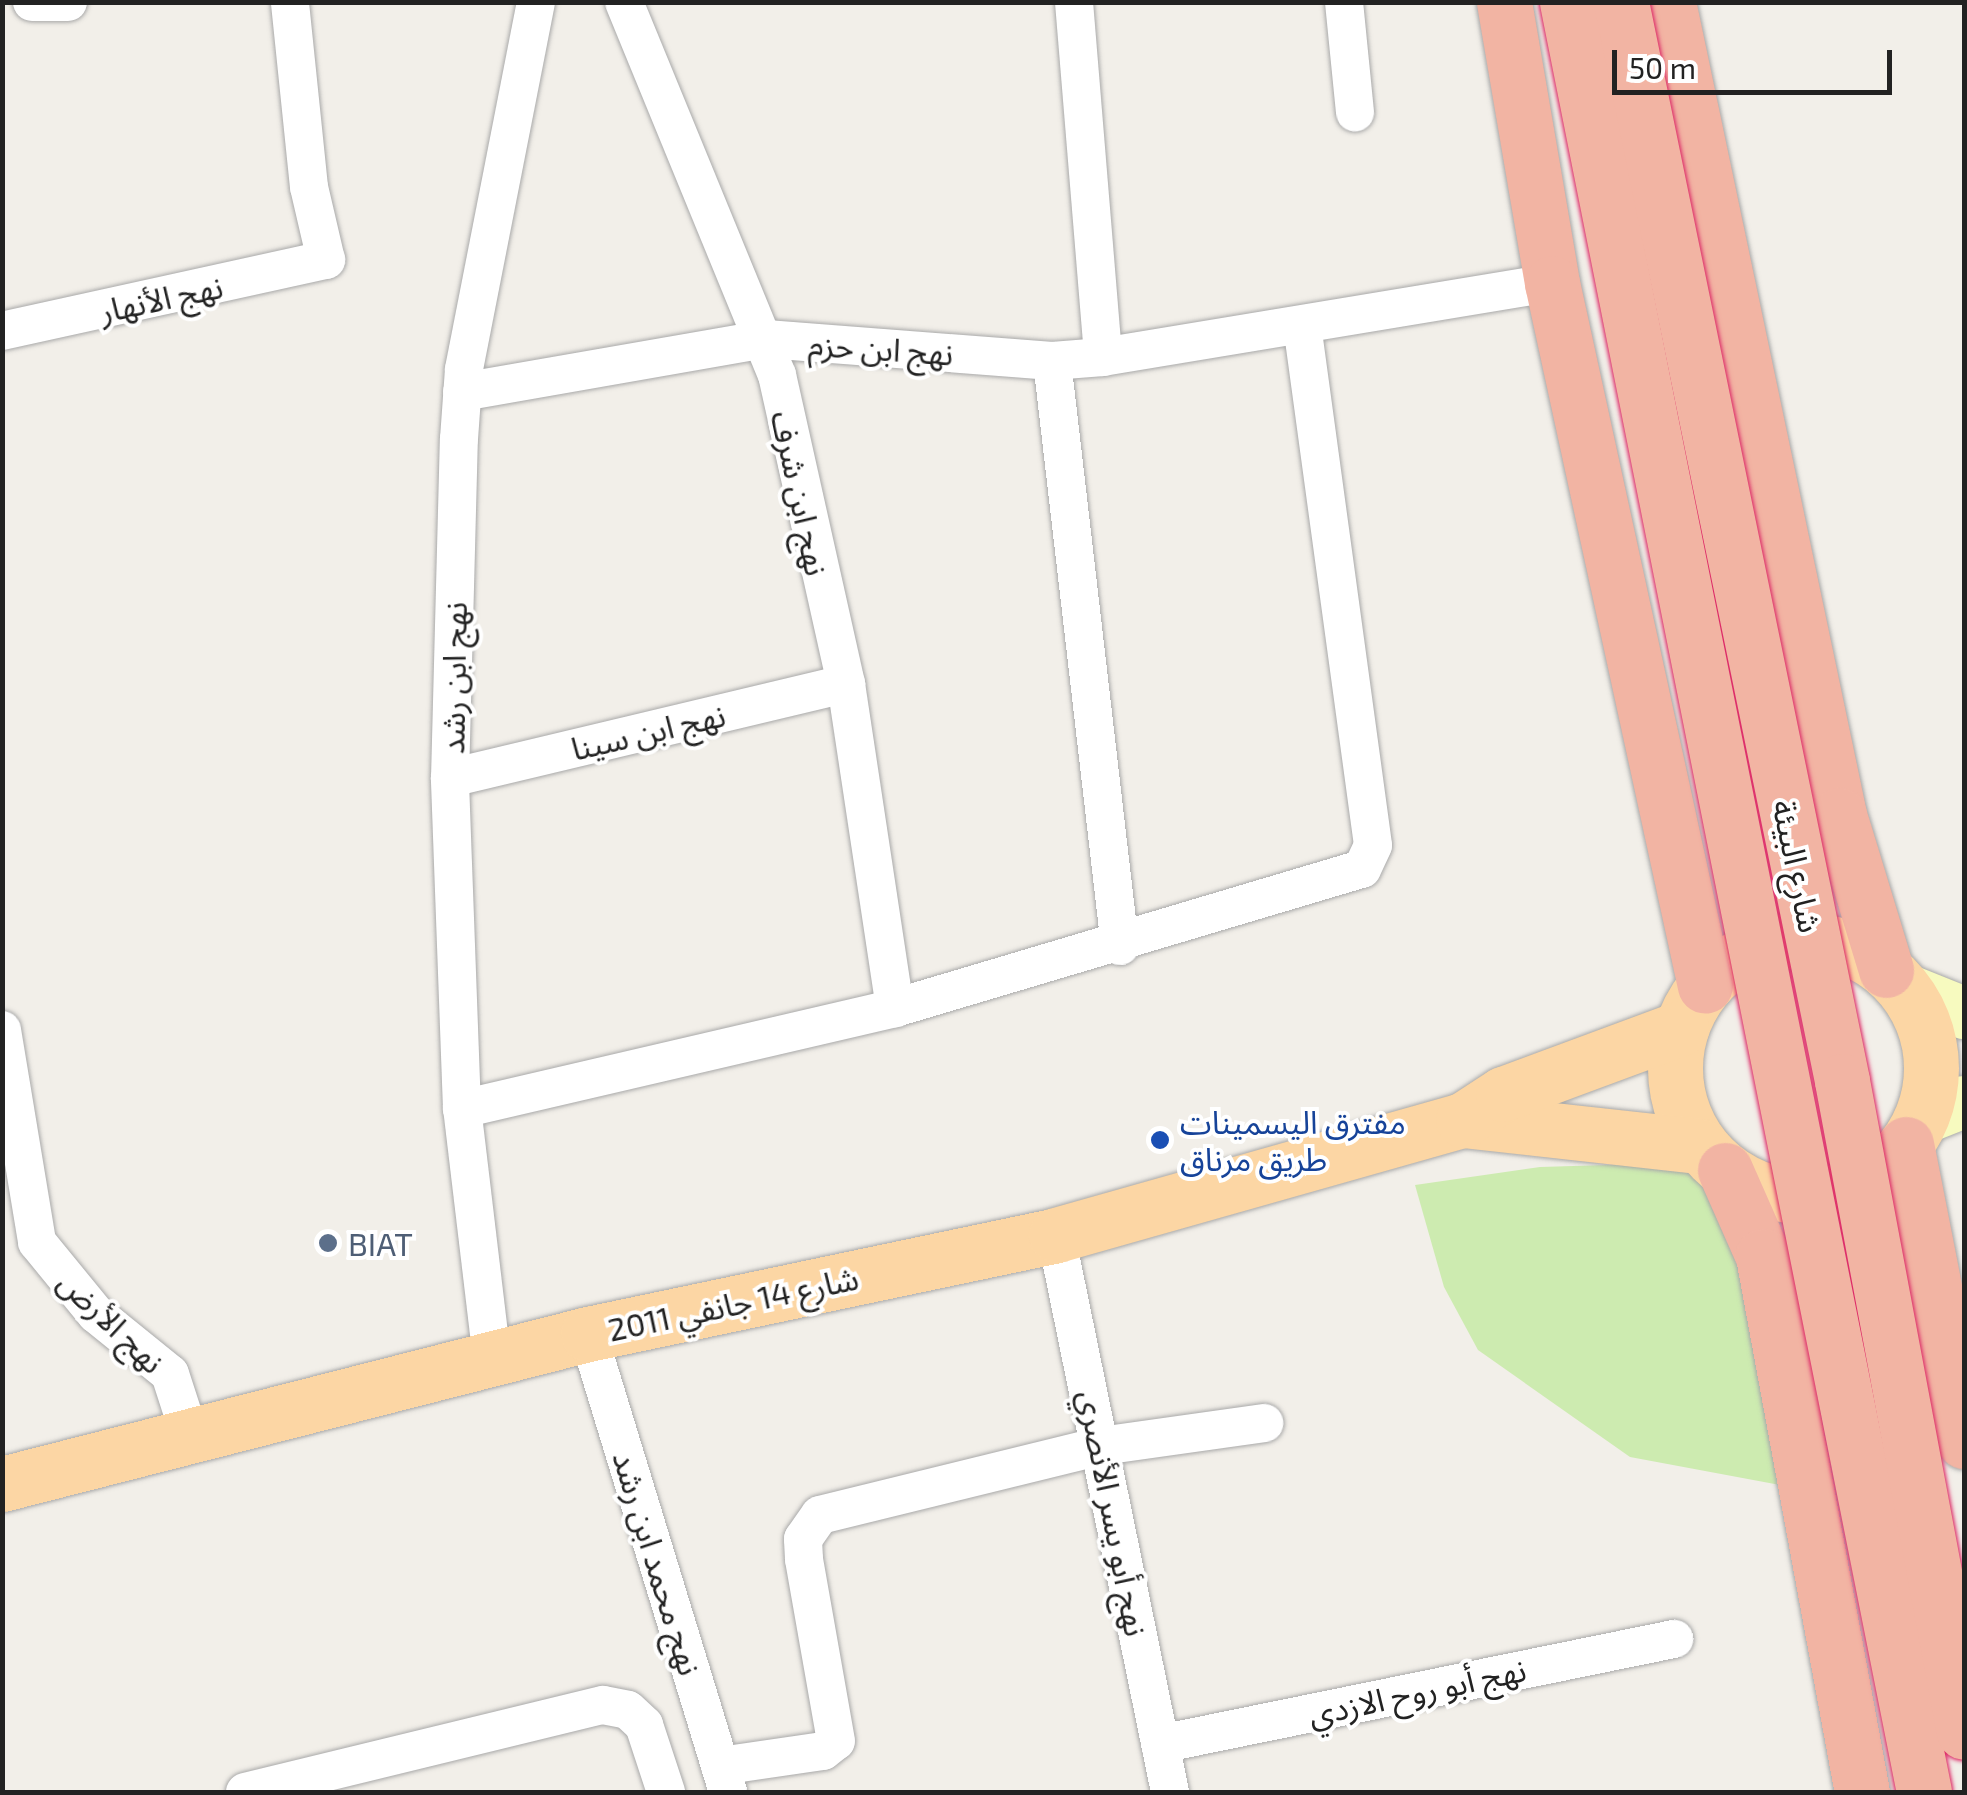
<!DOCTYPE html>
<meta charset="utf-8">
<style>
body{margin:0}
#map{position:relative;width:1967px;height:1795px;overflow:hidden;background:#f2efe9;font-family:"Exo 2","Noto Sans Arabic",sans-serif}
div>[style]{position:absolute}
.grass>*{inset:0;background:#cdebb0}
.roads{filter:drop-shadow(0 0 2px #a9a9a9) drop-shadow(0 0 2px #a9a9a9)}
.minor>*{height:38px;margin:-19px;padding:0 19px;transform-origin:19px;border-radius:19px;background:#fff}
.secondary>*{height:52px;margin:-26px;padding:0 26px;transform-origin:26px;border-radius:26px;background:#f7fabf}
.primary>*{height:55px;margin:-27.5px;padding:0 27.5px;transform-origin:27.5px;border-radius:27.5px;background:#fcd6a4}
.primary>.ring{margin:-27.5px;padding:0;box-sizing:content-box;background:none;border:55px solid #fcd6a4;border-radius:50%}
.trunk>*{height:55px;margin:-27.5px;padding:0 27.5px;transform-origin:27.5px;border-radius:27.5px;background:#f2b4a3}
.bridges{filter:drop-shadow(0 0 2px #dc2a67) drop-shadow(0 0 2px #dc2a67)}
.trunk-bridge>*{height:55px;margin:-27.5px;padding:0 27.5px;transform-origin:27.5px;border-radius:27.5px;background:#f2b4a3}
.dots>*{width:28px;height:28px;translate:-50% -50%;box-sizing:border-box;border:5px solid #fff;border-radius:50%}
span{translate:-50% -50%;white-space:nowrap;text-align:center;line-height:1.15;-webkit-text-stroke:8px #fff;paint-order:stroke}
.street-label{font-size:32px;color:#222}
.transit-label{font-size:32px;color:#164399}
.left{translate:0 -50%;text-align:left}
.service-label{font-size:32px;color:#4e5e75}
.frame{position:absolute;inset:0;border:5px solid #222;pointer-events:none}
.scale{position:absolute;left:1612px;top:50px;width:280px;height:45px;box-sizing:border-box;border:5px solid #222;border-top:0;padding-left:12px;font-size:30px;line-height:35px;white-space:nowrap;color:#222;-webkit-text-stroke:8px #fff;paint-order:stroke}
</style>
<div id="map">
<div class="grass">
<i style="clip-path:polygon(1673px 1163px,1728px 1196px,1818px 1492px,1630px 1457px,1478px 1350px,1444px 1287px,1415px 1185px,1540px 1167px)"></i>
</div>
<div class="roads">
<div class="minor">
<i style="left:32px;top:2px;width:36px"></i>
<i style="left:624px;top:2px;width:403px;rotate:67.7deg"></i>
<i style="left:777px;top:375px;width:317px;rotate:77.4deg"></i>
<i style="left:846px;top:684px;width:328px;rotate:81.4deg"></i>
<i style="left:1074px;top:2px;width:356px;rotate:85.3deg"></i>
<i style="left:1344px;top:2px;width:111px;rotate:84.3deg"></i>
<i style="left:2px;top:331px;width:332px;rotate:-12.4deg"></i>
<i style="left:326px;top:260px;width:75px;rotate:-103.1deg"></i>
<i style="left:309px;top:187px;width:186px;rotate:-95.9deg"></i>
<i style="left:1052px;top:361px;width:589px;rotate:83.37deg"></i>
<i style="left:462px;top:392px;width:309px;rotate:-9.9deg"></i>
<i style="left:766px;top:339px;width:287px;rotate:4.4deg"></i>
<i style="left:1052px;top:361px;width:51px;rotate:-4.5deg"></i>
<i style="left:1103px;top:357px;width:455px;rotate:-9.4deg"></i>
<i style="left:450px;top:778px;width:407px;rotate:-13.4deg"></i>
<i style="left:2px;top:1030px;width:215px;rotate:80.6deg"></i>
<i style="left:37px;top:1242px;width:93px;rotate:50.7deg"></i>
<i style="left:96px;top:1314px;width:95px;rotate:39deg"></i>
<i style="left:170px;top:1374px;width:65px;rotate:72.1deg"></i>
<i style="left:462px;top:1109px;width:445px;rotate:-13.1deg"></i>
<i style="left:895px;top:1008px;width:487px;rotate:-16.6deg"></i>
<i style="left:1362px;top:869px;width:26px;rotate:-65deg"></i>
<i style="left:1373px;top:845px;width:525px;rotate:-97.77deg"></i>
<i style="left:1056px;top:1235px;width:569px;rotate:78.43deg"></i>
<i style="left:588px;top:1334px;width:479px;rotate:73deg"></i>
<i style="left:492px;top:1359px;width:252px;rotate:-96.8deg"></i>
<i style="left:462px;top:1109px;width:331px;rotate:-92.1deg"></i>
<i style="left:450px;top:778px;width:339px;rotate:-88.5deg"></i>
<i style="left:459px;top:439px;width:70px;rotate:-85.9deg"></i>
<i style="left:464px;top:369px;width:374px;rotate:-78.9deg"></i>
<i style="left:1160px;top:1744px;width:525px;rotate:-11.55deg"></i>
<i style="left:720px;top:1766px;width:104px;rotate:-8.3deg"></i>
<i style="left:823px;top:1751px;width:16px;rotate:-38deg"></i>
<i style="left:836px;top:1741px;width:185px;rotate:-100deg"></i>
<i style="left:804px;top:1559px;width:20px;rotate:-93deg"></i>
<i style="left:803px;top:1539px;width:29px;rotate:-55deg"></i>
<i style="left:820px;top:1515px;width:289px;rotate:-13.8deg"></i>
<i style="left:1101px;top:1446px;width:165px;rotate:-8deg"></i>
<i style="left:245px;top:1792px;width:368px;rotate:-13.7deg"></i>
<i style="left:603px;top:1705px;width:25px;rotate:11deg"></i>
<i style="left:628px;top:1710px;width:22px;rotate:43deg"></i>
<i style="left:644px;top:1725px;width:71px;rotate:71.8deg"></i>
</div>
<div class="secondary">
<i style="left:1904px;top:989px;width:65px;rotate:21.8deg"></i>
<i style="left:1921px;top:1119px;width:46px;rotate:-21.6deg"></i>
</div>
<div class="primary">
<i class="ring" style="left:1675px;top:940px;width:201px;height:201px"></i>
<i style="left:1463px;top:1120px;width:238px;rotate:6.3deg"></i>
<i style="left:2px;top:1484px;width:605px;rotate:-14.36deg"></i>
<i style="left:588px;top:1334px;width:478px;rotate:-11.9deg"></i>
<i style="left:1056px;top:1235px;width:423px;rotate:-15.8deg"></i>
<i style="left:1463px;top:1120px;width:48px;rotate:-33deg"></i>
<i style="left:1503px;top:1094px;width:190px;rotate:-20.3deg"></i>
</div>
<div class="trunk">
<i style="left:1504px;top:2px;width:285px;rotate:80.3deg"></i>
<i style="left:1552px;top:283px;width:719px;rotate:77.72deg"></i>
<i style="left:1668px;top:2px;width:831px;rotate:78.12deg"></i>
<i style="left:1839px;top:815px;width:162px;rotate:73.1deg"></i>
<i style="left:1906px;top:1144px;width:303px;rotate:78.9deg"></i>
<i style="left:1725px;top:1170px;width:94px;rotate:66.2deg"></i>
<i style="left:1763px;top:1256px;width:545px;rotate:79.54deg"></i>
</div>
</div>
<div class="bridges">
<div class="trunk-bridge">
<i style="left:1567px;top:2px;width:1825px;rotate:78.72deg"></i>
<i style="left:1621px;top:2px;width:1101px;rotate:78.42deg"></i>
<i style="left:1842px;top:1081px;width:662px;rotate:79.39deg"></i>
</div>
</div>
<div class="dots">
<i style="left:1160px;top:1140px;background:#1a4fb4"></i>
<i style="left:328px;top:1243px;background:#5c6f8a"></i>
</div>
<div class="street-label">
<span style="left:161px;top:298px;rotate:-12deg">نهج الأنهار</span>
<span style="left:881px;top:348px;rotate:4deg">نهج ابن حزم</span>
<span style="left:801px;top:493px;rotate:78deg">نهج ابن شرف</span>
<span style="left:453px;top:678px;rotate:-89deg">نهج ابن رشد</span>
<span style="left:648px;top:731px;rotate:-13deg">نهج ابن سينا</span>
<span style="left:1798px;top:866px;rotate:78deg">شارع البيئة</span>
<span style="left:733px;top:1303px;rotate:-12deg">شارع 14 جانفي 2011</span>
<span style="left:112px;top:1321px;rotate:44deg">نهج الأرض</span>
<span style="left:1114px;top:1513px;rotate:79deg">نهج أبو يسر الأنصري</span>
<span style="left:658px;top:1563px;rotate:73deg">نهج محمد ابن رشد</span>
<span style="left:1417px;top:1691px;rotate:-12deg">نهج أبو روح الازدي</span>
</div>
<div class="transit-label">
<span class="left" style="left:1180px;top:1140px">مفترق اليسمينات<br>طريق مرناق</span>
</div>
<div class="service-label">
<span class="left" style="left:348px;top:1243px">BIAT</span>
</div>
<div class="frame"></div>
<div class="scale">50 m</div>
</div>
